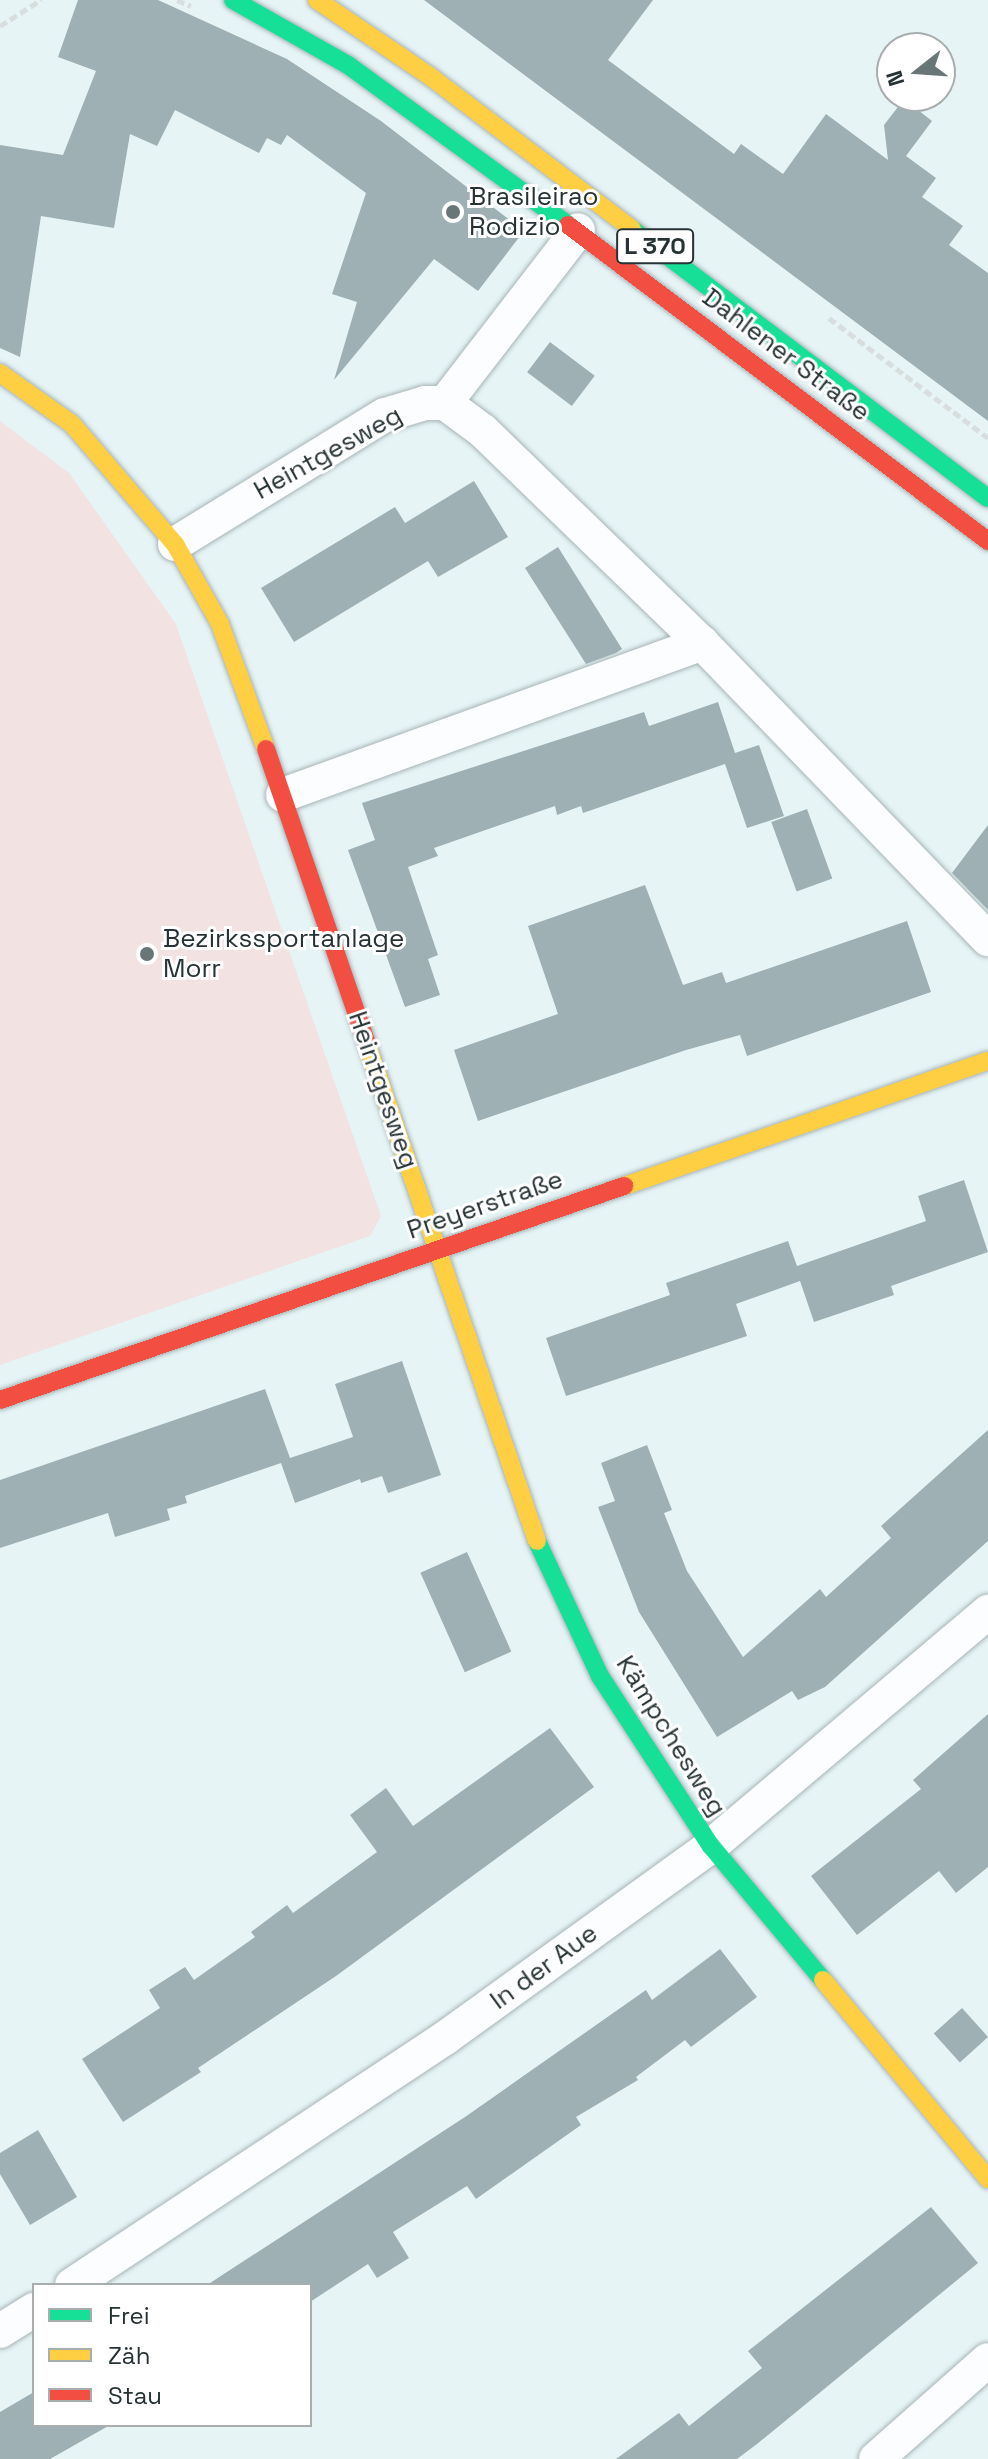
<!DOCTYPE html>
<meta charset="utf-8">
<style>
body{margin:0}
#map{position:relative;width:988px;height:2459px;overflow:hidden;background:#e6f4f6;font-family:"Space Grotesk",sans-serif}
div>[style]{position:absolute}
.green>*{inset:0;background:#f3e2e2}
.building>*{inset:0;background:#9eb0b4;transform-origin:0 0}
.path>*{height:5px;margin-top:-2.5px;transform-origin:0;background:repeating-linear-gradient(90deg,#d8ddde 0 8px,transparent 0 12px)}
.roads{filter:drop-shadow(0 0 2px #a8b4b6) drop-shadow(0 0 2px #a8b4b6)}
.street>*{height:34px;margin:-17px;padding:0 17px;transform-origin:17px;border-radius:17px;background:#fbfdfe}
.fast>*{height:18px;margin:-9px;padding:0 9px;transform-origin:9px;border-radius:9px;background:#16e098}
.slow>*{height:18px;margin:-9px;padding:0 9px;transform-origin:9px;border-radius:9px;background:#ffcf43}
.jam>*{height:18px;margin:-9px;padding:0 9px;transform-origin:9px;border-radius:9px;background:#f24e42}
.dots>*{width:22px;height:22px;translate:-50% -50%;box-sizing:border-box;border:4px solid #fff;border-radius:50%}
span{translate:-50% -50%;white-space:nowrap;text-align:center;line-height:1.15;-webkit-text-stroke:6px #fff;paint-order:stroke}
.shield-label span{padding:2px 6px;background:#fff;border:2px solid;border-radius:6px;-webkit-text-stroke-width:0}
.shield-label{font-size:24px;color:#263234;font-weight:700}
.poi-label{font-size:26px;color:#263234}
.left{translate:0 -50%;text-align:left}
.street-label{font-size:26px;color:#263234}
.legend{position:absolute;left:32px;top:2283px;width:280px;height:144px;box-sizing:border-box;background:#fff;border:2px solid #a8adae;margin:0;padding:10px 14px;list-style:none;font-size:24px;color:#263234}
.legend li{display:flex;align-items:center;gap:16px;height:40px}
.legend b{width:40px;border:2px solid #a8adae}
.north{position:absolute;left:876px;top:32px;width:80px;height:80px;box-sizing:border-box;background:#fff;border:2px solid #a8adae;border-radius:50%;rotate:253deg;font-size:22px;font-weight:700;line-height:32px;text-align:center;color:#263234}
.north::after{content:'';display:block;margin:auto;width:28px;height:36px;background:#697678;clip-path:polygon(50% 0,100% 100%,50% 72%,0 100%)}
</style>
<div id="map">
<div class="green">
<i style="clip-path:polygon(0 421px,69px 473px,176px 624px,381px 1216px,370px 1236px,0 1365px)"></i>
</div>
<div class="building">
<i style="clip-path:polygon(78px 0,158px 0,287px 59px,381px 121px,524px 231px,478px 291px,434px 259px,334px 380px,357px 302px,332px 294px,366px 193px,287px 135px,281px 145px,267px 138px,259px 153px,175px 110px,157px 146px,130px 134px,114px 228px,41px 216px,20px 357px,0 348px,0 145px,63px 155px,96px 71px,58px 57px)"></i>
<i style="clip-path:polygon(424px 0,653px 0,608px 60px,734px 154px,741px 144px,783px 174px,826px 114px,888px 160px,884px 125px,904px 99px,932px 121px,906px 156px,936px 178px,922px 197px,963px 226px,949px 245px,988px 273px,988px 421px)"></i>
<i style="left:550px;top:342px;width:56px;height:38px;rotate:37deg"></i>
<i style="clip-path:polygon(474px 481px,508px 537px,438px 577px,428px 561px,294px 642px,261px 588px,395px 507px,405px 523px)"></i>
<i style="clip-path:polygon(558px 547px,622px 649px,616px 653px,586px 664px,525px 568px)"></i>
<i style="clip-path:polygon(718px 702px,735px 753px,759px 745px,784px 816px,747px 828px,725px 764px,583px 813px,581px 806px,557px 815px,555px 806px,434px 848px,438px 856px,408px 867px,438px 955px,428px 959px,440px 995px,405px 1007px,348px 850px,375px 840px,362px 803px,644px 712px,649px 726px)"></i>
<i style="left:807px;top:809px;width:74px;height:38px;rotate:70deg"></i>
<i style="clip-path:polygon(988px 825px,988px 910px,952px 873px)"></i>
<i style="clip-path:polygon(645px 885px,683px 985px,722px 972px,726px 983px,907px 921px,931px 992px,747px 1056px,740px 1035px,686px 1050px,478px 1121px,454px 1050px,558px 1014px,528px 926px)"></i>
<i style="clip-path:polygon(964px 1180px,988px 1252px,891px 1286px,894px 1295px,814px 1322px,800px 1281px,736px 1304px,747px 1336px,566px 1396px,546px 1338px,670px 1295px,666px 1283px,788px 1241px,797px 1266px,926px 1221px,918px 1196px)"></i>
<i style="clip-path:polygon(402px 1361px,441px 1475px,388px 1493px,382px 1476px,361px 1483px,360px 1479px,295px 1503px,281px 1463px,185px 1496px,187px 1503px,167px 1509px,170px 1520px,115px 1537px,108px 1513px,0 1548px,0 1480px,265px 1389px,290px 1458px,353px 1437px,335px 1384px)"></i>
<i style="clip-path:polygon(988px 1430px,988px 1541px,825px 1687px,798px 1700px,792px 1691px,717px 1737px,639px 1612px,598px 1507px,615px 1501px,601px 1463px,647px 1445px,672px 1510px,664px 1513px,687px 1571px,743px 1657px,820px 1589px,826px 1597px,891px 1538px,881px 1526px)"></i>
<i style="left:467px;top:1552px;width:109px;height:51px;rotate:66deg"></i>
<i style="clip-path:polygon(988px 1714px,988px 1867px,956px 1893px,939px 1871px,857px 1935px,811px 1876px,921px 1789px,913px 1780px)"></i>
<i style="clip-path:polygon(550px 1728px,594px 1787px,336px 1976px,198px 2068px,201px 2072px,123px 2122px,82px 2059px,160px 2008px,149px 1990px,185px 1967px,194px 1980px,255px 1937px,251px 1932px,287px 1905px,293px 1913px,377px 1852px,350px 1815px,386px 1788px,413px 1826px)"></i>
<i style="clip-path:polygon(720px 1949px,757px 1997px,691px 2047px,685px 2040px,636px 2077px,638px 2080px,576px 2117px,581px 2125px,476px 2199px,467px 2186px,393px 2232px,409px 2258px,377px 2278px,368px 2264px,310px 2302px,310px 2285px,207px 2285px,465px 2117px,646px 1990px,652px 2000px)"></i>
<i style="left:962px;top:2008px;width:39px;height:38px;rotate:48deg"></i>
<i style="clip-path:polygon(38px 2130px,77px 2197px,30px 2225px,0 2174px,0 2153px)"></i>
<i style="clip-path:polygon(931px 2207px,978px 2263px,757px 2444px,737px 2459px,616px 2459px,679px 2413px,689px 2426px,762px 2368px,748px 2351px)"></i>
<i style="clip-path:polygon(34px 2392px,34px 2425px,110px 2425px,50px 2459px,0 2459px,0 2412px)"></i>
</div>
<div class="path">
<i style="left:177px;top:0;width:15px;rotate:23deg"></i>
<i style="left:0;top:26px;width:49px;rotate:-32.4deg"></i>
<i style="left:829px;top:318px;width:199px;rotate:37deg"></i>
</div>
<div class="roads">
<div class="street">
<i style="left:445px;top:403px;width:218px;rotate:-52.4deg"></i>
<i style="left:175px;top:544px;width:246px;rotate:-31.6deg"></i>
<i style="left:385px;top:415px;width:42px;rotate:-16.7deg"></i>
<i style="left:425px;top:403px;width:20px"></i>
<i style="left:445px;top:403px;width:47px;rotate:36.4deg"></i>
<i style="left:483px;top:431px;width:305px;rotate:44.1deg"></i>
<i style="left:702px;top:643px;width:412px;rotate:46deg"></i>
<i style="left:283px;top:795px;width:446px;rotate:-19.9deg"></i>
<i style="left:72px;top:2285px;width:447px;rotate:-33.5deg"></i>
<i style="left:445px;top:2038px;width:328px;rotate:-35.8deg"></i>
<i style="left:711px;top:1846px;width:363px;rotate:-40.2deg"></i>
<i style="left:0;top:2331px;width:40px;rotate:-32deg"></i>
<i style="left:876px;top:2459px;width:149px;rotate:-41.5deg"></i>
</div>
<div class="fast">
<i style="left:233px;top:0;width:132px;rotate:29.5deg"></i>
<i style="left:348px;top:65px;width:272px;rotate:36deg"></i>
<i style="left:632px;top:229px;width:446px;rotate:37.1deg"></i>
<i style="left:537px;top:1541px;width:149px;rotate:65deg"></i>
<i style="left:600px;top:1676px;width:203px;rotate:56.9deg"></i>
<i style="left:711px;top:1846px;width:175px;rotate:50.1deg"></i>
</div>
<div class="slow">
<i style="left:317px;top:0;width:138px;rotate:34deg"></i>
<i style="left:431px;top:77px;width:252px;rotate:37.1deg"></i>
<i style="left:0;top:373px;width:88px;rotate:35.3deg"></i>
<i style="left:72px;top:424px;width:158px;rotate:49.4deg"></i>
<i style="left:175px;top:544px;width:92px;rotate:60.6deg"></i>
<i style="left:220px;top:624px;width:133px;rotate:69.8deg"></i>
<i style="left:368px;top:1047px;width:522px;rotate:71.11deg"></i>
<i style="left:624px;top:1186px;width:385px;rotate:-19deg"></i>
<i style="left:823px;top:1980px;width:259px;rotate:50.3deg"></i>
</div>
<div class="jam">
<i style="left:568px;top:225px;width:526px;rotate:36.96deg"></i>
<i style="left:266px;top:749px;width:315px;rotate:71.1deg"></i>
<i style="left:0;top:1400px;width:660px;rotate:-18.93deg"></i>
</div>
</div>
<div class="dots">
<i style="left:453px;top:212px;background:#697678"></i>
<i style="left:147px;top:954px;background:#697678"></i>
</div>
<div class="shield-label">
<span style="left:655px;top:246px">L 370</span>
</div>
<div class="poi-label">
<span class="left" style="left:469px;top:212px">Brasileirao<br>Rodizio</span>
<span class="left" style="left:163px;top:954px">Bezirkssportanlage<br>Morr</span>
</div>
<div class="street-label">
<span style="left:786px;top:355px;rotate:37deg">Dahlener Straße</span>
<span style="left:328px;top:453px;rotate:-29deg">Heintgesweg</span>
<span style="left:383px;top:1090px;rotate:71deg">Heintgesweg</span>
<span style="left:485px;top:1205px;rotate:-19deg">Preyerstraße</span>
<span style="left:671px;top:1736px;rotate:58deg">Kämpchesweg</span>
<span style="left:544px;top:1967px;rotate:-36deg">In der Aue</span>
</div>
<ul class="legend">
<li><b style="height:10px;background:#16e098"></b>Frei</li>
<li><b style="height:10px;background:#ffcf43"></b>Zäh</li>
<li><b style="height:10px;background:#f24e42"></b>Stau</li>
</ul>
<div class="north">N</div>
</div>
